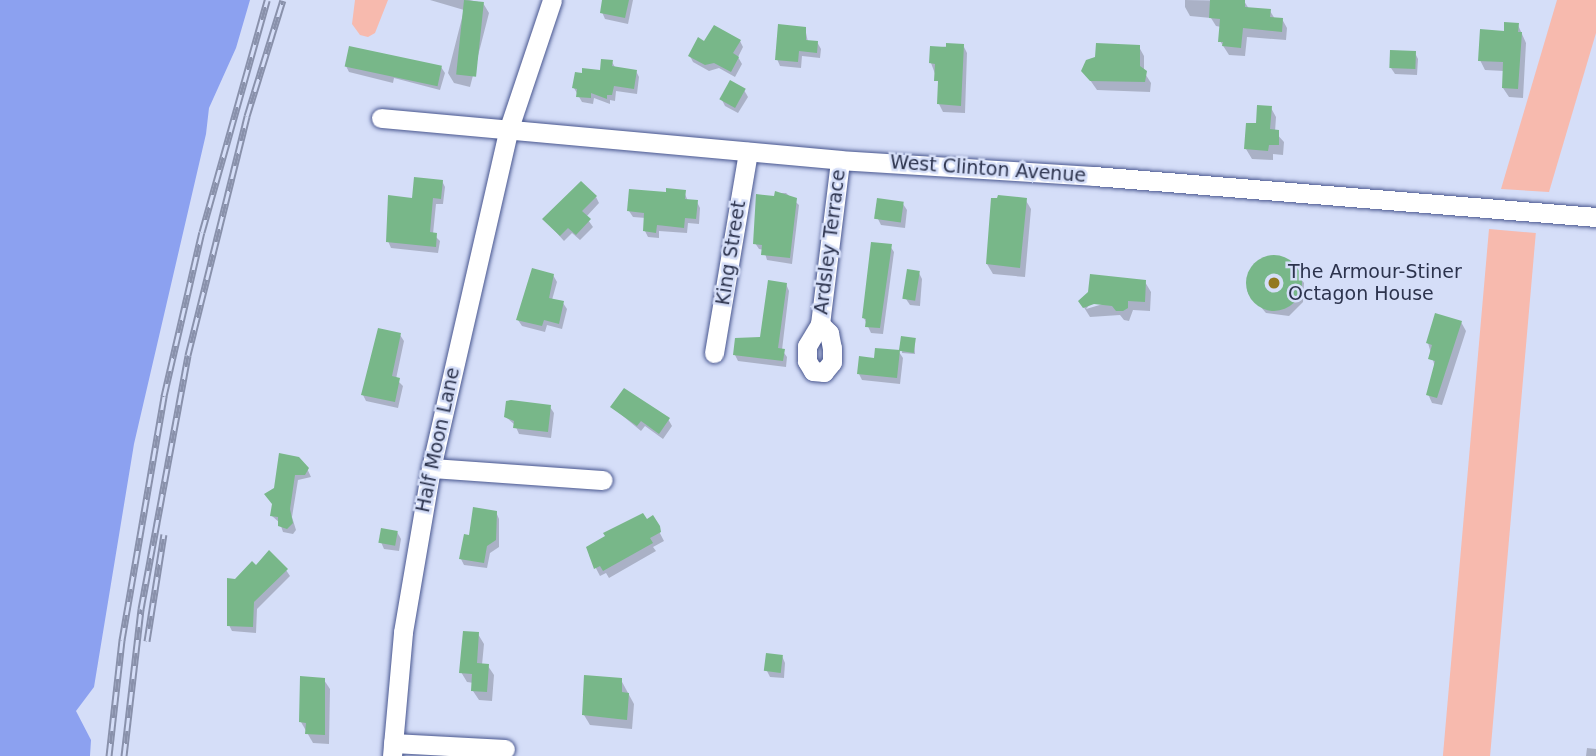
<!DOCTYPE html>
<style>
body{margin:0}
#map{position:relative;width:1596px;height:756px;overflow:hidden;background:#d5def8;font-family:"DejaVu Sans",sans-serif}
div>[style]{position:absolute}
.green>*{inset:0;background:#f7baae;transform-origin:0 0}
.water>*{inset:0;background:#8ca1f0}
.shadow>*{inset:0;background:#0003}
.building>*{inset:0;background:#78b789;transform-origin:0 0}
.round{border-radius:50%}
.roads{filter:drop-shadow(0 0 2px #48568f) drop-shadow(0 0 2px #48568f)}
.minor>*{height:19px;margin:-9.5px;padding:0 9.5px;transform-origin:9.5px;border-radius:9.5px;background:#fff}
.rail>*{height:7px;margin-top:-3.5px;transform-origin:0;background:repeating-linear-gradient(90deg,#d5def8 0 13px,#8991ab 0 26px);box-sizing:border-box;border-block:2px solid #8991ab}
.dots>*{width:19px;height:19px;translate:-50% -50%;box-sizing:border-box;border:4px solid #d5def8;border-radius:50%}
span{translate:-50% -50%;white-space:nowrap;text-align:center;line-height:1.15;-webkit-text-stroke:5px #d5def8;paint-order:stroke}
.street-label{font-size:19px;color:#2c334d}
.poi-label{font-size:19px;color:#2c334d}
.left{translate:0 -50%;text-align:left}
</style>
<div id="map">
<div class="green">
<i style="clip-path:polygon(355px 0,388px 0,375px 33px,368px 37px,360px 35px,352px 24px)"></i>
<i style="clip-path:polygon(1557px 0,1596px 0,1596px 33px,1549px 192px,1501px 189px)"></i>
<i style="left:1489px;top:229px;width:47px;height:549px;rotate:5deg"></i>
</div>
<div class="water">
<i style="clip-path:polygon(0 0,250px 0,236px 48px,209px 108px,206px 134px,134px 444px,94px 687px,76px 711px,91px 740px,90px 756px,0 756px)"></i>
</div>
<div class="shadow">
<i style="clip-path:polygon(430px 0,469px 0,483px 3px,489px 13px,470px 87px,454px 83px,448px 73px,464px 10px)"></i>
<i style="clip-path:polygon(603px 0,633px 0,628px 24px,605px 19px,602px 12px)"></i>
<i style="clip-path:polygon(1185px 0,1244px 1px,1249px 9px,1270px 11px,1275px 19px,1282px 19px,1287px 28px,1286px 40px,1247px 37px,1245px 56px,1229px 55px,1220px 41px,1221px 27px,1216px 26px,1211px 18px,1190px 16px,1185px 7px)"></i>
<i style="clip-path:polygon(1518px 25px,1526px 43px,1523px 98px,1509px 97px,1503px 88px,1504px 71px,1485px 70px,1480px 60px,1505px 33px)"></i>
<i style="clip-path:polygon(805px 28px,808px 42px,817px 42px,821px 49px,820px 58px,802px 56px,801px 68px,780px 66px,777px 59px)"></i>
<i style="clip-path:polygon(740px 41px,743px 47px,738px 57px,742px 64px,735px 77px,719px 68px,709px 71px,693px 62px,690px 56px,705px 44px)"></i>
<i style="clip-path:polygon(963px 45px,967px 53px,965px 113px,943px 112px,939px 104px,940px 87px,931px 63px,931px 48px)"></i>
<i style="clip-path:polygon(1139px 47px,1144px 56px,1144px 72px,1151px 83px,1150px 92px,1097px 90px,1083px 70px)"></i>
<i style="clip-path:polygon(1415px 53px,1418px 59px,1417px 75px,1395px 74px,1391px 68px)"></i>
<i style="clip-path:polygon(612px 62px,616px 69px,636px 71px,639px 77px,637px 94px,616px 91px,615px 101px,610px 100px,610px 104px,594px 98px,593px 104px,582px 102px,574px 88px,601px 72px)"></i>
<i style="clip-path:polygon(346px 66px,441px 67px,445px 73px,440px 90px,394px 78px,393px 83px,349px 72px)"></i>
<i style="clip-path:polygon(744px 90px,748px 97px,738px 113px,725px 106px,722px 100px)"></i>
<i style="clip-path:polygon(1271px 108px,1276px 117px,1275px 132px,1284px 142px,1283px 155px,1273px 154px,1273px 160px,1252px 159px,1246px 149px)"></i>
<i style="clip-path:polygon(442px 181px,445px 187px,443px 204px,436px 204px,433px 234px,440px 241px,438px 253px,391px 248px,388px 241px)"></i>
<i style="clip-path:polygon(684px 192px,688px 201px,697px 202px,700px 208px,699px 224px,688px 223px,687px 233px,659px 231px,659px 238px,648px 237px,645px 231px,646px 218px,633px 217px,629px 211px,668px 194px)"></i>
<i style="clip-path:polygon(776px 193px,786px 193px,799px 205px,792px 264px,767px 260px,764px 250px,759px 249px,755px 243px)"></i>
<i style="clip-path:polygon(596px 197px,599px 203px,586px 217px,593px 227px,580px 240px,572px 233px,564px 241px,545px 220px)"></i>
<i style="clip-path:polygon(1025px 199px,1031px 209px,1025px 277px,993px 274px,987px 264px)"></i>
<i style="clip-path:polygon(903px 204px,907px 210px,905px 228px,881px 225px,878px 219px)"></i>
<i style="clip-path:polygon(890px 246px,894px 252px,883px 334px,871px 333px,864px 318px)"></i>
<i style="clip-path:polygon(1264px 257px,1286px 259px,1304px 283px,1303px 302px,1289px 316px,1266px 313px,1247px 291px,1250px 270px)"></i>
<i style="clip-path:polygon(919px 273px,922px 279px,920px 306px,910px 305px,906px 299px)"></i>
<i style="clip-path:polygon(553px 275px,557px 282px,552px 300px,563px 303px,567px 309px,562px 329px,547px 325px,545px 332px,522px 326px,518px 320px)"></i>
<i style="clip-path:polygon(evenodd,1145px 282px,1151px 292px,1150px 311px,1133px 310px,1129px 321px,1124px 320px,1120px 315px,1090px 317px,1080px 301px,1145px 282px,1091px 303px,1103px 304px,1086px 309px,1091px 303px)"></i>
<i style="clip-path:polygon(786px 284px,789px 291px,782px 350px,787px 357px,786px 367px,738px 361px,735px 355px,761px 339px)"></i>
<i style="clip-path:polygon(1461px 322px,1466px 331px,1442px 405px,1432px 403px,1428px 394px,1435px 367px,1428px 343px)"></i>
<i style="clip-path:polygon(400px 335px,404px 341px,396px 379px,403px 386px,398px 408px,366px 401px,363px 395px)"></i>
<i style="clip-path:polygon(903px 338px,914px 340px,915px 354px,902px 353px)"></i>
<i style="clip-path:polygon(899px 352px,903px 358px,900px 384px,862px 380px,859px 374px,876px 360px)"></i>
<i style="clip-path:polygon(550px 407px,554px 413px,551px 438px,519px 434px,515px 425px,506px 417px)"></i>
<i style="clip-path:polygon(612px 407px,668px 419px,672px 426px,663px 439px,645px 426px,641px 431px)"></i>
<i style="clip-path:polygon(305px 464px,311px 477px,298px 480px,292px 517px,296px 530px,293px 534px,283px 532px,280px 523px,272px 516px,275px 489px)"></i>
<i style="clip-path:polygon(496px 512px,499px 519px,499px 547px,490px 553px,487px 568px,464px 565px,461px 559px,470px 537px)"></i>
<i style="clip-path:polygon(652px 518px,664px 541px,653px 547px,656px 551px,609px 578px,606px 573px,600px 576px,589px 555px)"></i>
<i style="clip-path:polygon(397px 532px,401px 539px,399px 551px,384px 549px,381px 542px)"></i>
<i style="clip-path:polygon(256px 567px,286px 570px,290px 576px,257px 609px,256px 633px,232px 631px,229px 625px,236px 581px)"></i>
<i style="clip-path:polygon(478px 634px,484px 644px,482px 665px,488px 666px,494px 675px,492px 701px,479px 700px,473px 691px,474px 683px,467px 682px,461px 672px)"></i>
<i style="clip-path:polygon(782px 656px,785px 663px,784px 678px,770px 677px,767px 671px)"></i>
<i style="clip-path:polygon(324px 680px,330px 689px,329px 744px,313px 743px,301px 722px)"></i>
<i style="clip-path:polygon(621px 680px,634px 704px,632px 729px,590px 725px,584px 715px)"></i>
<i style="clip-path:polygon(1587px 748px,1596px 749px,1596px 756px,1586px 756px)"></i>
</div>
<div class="building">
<i style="left:464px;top:0;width:20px;height:75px;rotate:6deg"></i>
<i style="clip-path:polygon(602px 0,629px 0,625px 18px,600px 13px)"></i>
<i style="clip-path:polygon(1210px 0,1245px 0,1245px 7px,1271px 9px,1270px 17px,1283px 18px,1282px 32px,1243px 28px,1241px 48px,1222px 46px,1223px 42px,1218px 42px,1220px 19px,1209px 18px)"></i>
<i style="clip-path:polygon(1504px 22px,1519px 23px,1518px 32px,1522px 32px,1518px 89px,1502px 88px,1503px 62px,1478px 61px,1480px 29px,1504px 31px)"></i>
<i style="clip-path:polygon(778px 24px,806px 27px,806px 40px,818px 41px,817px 53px,799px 51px,798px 62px,775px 60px)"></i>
<i style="clip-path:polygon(714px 25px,741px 40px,733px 53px,739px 57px,731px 72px,714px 63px,705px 65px,688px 56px,698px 37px,704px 41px)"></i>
<i style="clip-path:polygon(946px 43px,964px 44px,961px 106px,937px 104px,938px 81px,934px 81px,935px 64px,929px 63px,930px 46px,946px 47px)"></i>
<i style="clip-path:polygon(1096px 43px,1140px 45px,1140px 66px,1147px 71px,1145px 82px,1090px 81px,1081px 71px,1086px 60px,1095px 57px)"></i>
<i style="left:349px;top:46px;width:95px;height:21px;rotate:12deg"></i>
<i style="left:1390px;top:50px;width:26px;height:18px;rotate:2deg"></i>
<i style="clip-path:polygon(601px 59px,613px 60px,612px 66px,637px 70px,634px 89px,614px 86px,612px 95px,607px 95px,607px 99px,591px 93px,591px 98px,576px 97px,577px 89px,572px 88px,575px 72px,582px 73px,582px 68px,600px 70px)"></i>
<i style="left:730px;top:80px;width:18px;height:22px;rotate:29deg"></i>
<i style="clip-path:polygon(1257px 105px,1272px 106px,1270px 129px,1279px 130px,1279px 145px,1269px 145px,1268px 151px,1244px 149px,1246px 123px,1256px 123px)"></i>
<i style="clip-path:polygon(414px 177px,443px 180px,441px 199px,433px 198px,430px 232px,437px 233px,436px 247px,386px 242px,388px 195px,412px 198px)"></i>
<i style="clip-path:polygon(581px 181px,597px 196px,582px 211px,591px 219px,576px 235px,568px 228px,560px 236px,542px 219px)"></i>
<i style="clip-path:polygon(666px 188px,686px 190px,685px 199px,698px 200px,696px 219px,685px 218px,684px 228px,657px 225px,656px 233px,643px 231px,644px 213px,627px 211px,629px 189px,666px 192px)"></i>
<i style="clip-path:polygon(775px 191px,797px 198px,790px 258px,761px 255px,762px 245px,753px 244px,756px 194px,774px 196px)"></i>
<i style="clip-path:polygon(998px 195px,1027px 198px,1020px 268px,986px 264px,991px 198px,997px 198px)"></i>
<i style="left:877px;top:198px;width:27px;height:21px;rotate:8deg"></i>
<i style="clip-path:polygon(871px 242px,892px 244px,880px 328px,865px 327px,866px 319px,862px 318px)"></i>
<i class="round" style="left:1246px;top:255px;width:56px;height:56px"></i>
<i style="clip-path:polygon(532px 268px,554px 274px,549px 298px,564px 301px,559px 324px,544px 320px,542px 326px,516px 320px)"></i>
<i style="left:907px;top:269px;width:13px;height:30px;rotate:9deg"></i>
<i style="clip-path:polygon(1090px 274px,1146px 280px,1145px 302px,1128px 301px,1128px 308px,1123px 311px,1116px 311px,1112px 306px,1094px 304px,1083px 308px,1078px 301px,1088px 292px)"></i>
<i style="clip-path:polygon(768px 280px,787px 283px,778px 348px,785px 349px,783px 361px,733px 355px,735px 338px,760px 337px)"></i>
<i style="clip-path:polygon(1435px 313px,1462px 321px,1437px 398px,1426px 395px,1435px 361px,1428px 359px,1432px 345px,1426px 343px)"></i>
<i style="clip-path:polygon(378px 328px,401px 333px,392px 376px,400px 378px,395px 402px,361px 395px)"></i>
<i style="left:901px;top:336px;width:15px;height:15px;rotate:8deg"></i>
<i style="clip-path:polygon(875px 348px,900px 350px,897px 378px,857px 374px,859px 356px,874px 358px)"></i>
<i style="clip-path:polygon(624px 388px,670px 418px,659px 434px,641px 421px,637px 426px,610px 407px)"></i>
<i style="clip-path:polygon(511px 400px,551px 405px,548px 432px,513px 428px,514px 421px,504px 417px,506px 401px)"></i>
<i style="clip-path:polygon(279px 453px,299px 457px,309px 468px,305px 475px,295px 475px,290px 509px,293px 523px,287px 529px,278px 526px,278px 517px,270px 516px,272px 504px,264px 494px,274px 488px)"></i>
<i style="clip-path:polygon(473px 507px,497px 511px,496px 540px,487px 546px,484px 563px,459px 559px,464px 534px,469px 535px)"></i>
<i style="clip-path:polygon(643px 513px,647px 519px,653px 515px,660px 526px,661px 532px,650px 538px,653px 543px,603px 571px,600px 566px,594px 569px,586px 547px,605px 536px,603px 533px)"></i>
<i style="left:381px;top:528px;width:17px;height:15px;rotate:10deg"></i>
<i style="clip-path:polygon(269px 550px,288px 569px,254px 602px,253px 627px,227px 626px,227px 578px,235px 579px,252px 561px,256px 565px)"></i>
<i style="clip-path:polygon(463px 631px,479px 632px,477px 663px,489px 664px,487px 692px,471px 691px,472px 674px,459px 673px)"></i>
<i style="left:766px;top:653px;width:17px;height:18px;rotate:7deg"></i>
<i style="clip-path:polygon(584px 675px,622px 678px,622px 692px,629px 693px,627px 720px,582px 715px)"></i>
<i style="clip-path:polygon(300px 676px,325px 678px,325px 735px,305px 734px,306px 723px,299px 722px)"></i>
</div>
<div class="roads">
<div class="minor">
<i style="left:381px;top:118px;width:461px;rotate:5.2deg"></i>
<i style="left:840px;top:160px;width:255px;rotate:3.6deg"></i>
<i style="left:1094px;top:176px;width:504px;rotate:4.67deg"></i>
<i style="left:820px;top:324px;width:13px;rotate:45deg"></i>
<i style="left:829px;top:333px;width:15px;rotate:79deg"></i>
<i style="left:832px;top:348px;width:14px;rotate:90deg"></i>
<i style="left:832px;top:362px;width:13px;rotate:129deg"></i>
<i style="left:824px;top:372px;width:11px;rotate:-175deg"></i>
<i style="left:813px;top:371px;width:12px;rotate:-121deg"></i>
<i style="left:807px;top:361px;width:15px;rotate:-90deg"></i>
<i style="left:807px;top:346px;width:26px;rotate:-59deg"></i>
<i style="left:820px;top:324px;width:165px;rotate:-83deg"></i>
<i style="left:714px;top:353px;width:204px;rotate:-80.4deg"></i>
<i style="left:431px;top:468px;width:172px;rotate:4deg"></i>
<i style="left:393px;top:743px;width:112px;rotate:3.1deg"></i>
<i style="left:392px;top:756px;width:124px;rotate:-84.9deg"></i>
<i style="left:403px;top:632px;width:166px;rotate:-80.3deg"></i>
<i style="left:431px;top:468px;width:349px;rotate:-77.1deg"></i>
<i style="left:509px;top:128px;width:135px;rotate:-71.4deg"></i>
</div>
</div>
<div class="rail">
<i style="left:147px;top:641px;width:108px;rotate:-81deg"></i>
<i style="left:109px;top:756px;width:117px;rotate:-83.6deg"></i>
<i style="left:122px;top:640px;width:248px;rotate:-80.2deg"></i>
<i style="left:164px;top:396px;width:168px;rotate:-77deg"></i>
<i style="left:202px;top:232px;width:241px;rotate:-74.3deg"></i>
<i style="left:124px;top:756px;width:148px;rotate:-83.4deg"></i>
<i style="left:141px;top:609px;width:258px;rotate:-79.5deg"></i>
<i style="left:188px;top:355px;width:246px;rotate:-76.1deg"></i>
<i style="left:247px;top:116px;width:121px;rotate:-72.8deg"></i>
</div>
<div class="dots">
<i style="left:1274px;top:283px;background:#93791f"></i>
</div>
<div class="street-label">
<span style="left:988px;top:169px;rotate:4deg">West Clinton Avenue</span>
<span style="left:830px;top:242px;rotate:-83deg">Ardsley Terrace</span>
<span style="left:731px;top:253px;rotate:-81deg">King Street</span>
<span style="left:438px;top:440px;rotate:-78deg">Half Moon Lane</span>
</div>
<div class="poi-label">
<span class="left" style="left:1288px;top:283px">The Armour-Stiner<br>Octagon House</span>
</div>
</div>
